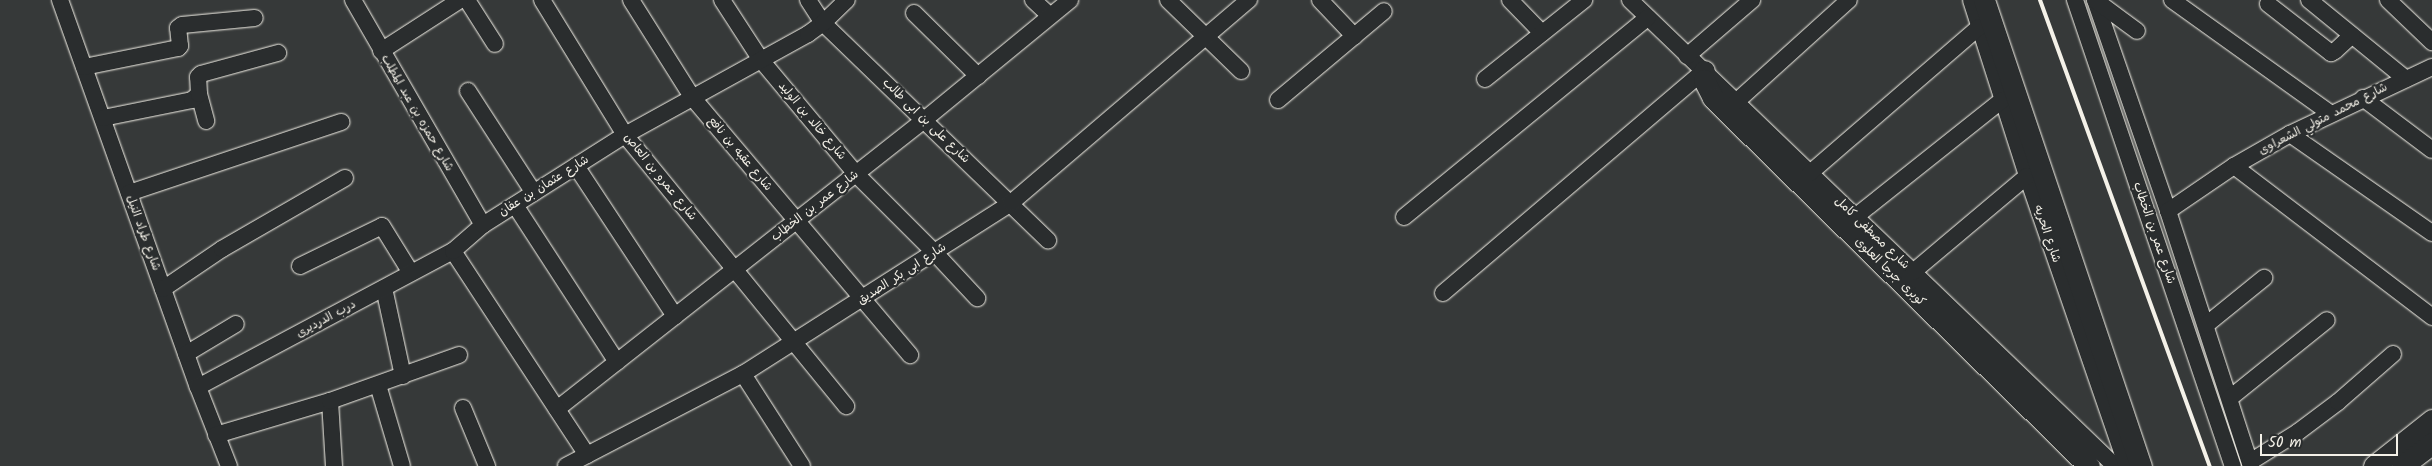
<!DOCTYPE html>
<meta charset="utf-8">
<style>
body{margin:0}
#map{position:relative;width:2432px;height:466px;overflow:hidden;background:#363939;font-family:Kalam,"Playpen Sans Arabic",sans-serif}
div>[style]{position:absolute}
.roads{filter:drop-shadow(0 0 1px #f4f1e8) drop-shadow(0 0 1px #f4f1e8)}
.minor>*{height:16px;margin:-8px;padding:0 8px;transform-origin:8px;border-radius:8px;background:#2a2d2e}
.tertiary>*{height:21px;margin:-10.5px;padding:0 10.5px;transform-origin:10.5px;border-radius:10.5px;background:#2a2d2e}
.rail>*{height:4px;margin:-2px;padding:0 2px;transform-origin:2px;border-radius:2px;background:#f4f1e8}
span{translate:-50% -50%;white-space:nowrap;text-align:center;line-height:1.15;-webkit-text-stroke:4.5px #2a2d2e;paint-order:stroke}
.street-label{font-size:12px;color:#f4f1e8}
.scale{position:absolute;left:2260px;top:434px;width:138px;height:22px;box-sizing:border-box;border:2px solid #f4f1e8;border-top:0;padding-left:6px;font-size:15px;line-height:18px;white-space:nowrap;color:#f4f1e8;-webkit-text-stroke:4px #2a2d2e;paint-order:stroke}
</style>
<div id="map">
<div class="roads">
<div class="minor">
<i style="left:60px;top:0;width:411px;rotate:70.4deg"></i>
<i style="left:198px;top:387px;width:85px;rotate:68.6deg"></i>
<i style="left:353px;top:0;width:260px;rotate:60deg"></i>
<i style="left:467px;top:0;width:52px;rotate:57.5deg"></i>
<i style="left:542px;top:0;width:158px;rotate:58.4deg"></i>
<i style="left:625px;top:135px;width:350px;rotate:50.8deg"></i>
<i style="left:631px;top:0;width:115px;rotate:57.8deg"></i>
<i style="left:692px;top:97px;width:338px;rotate:49.8deg"></i>
<i style="left:722px;top:0;width:72px;rotate:57deg"></i>
<i style="left:761px;top:60px;width:148px;rotate:50.2deg"></i>
<i style="left:856px;top:174px;width:112px;rotate:45deg"></i>
<i style="left:935px;top:253px;width:62px;rotate:47deg"></i>
<i style="left:808px;top:0;width:27px;rotate:57deg"></i>
<i style="left:823px;top:23px;width:313px;rotate:44deg"></i>
<i style="left:1033px;top:0;width:23px;rotate:43deg"></i>
<i style="left:1168px;top:0;width:102px;rotate:44.2deg"></i>
<i style="left:1320px;top:0;width:50px;rotate:46.6deg"></i>
<i style="left:1510px;top:0;width:46px;rotate:45.9deg"></i>
<i style="left:1630px;top:0;width:673px;rotate:43.86deg"></i>
<i style="left:1971px;top:0;width:185px;rotate:72.3deg"></i>
<i style="left:2027px;top:176px;width:307px;rotate:71deg"></i>
<i style="left:2075px;top:0;width:492px;rotate:71.3deg"></i>
<i style="left:2095px;top:0;width:223px;rotate:70.9deg"></i>
<i style="left:2168px;top:211px;width:268px;rotate:72deg"></i>
<i style="left:2095px;top:0;width:52px;rotate:36.4deg"></i>
<i style="left:2172px;top:0;width:194px;rotate:35.6deg"></i>
<i style="left:2309px;top:0;width:125px;rotate:39.2deg"></i>
<i style="left:2388px;top:0;width:61px;rotate:43.7deg"></i>
<i style="left:2268px;top:4px;width:80px;rotate:37.9deg"></i>
<i style="left:2331px;top:53px;width:4px;rotate:-27deg"></i>
<i style="left:2335px;top:51px;width:23px;rotate:-43deg"></i>
<i style="left:914px;top:13px;width:90px;rotate:44.5deg"></i>
<i style="left:381px;top:51px;width:94px;rotate:-32.8deg"></i>
<i style="left:1687px;top:56px;width:86px;rotate:-40.7deg"></i>
<i style="left:84px;top:67px;width:96px;rotate:-11.4deg"></i>
<i style="left:178px;top:48px;width:3px;rotate:-45deg"></i>
<i style="left:180px;top:46px;width:18px;rotate:-96deg"></i>
<i style="left:178px;top:28px;width:5px;rotate:-37deg"></i>
<i style="left:182px;top:25px;width:73px;rotate:-5.5deg"></i>
<i style="left:1485px;top:79px;width:127px;rotate:-38.6deg"></i>
<i style="left:468px;top:91px;width:121px;rotate:57.1deg"></i>
<i style="left:199px;top:94px;width:28px;rotate:75deg"></i>
<i style="left:2363px;top:98px;width:86px;rotate:37deg"></i>
<i style="left:1278px;top:100px;width:138px;rotate:-40deg"></i>
<i style="left:1736px;top:102px;width:152px;rotate:-42.1deg"></i>
<i style="left:103px;top:118px;width:91px;rotate:-11.4deg"></i>
<i style="left:192px;top:100px;width:9px;rotate:-41deg"></i>
<i style="left:199px;top:94px;width:17px;rotate:-93deg"></i>
<i style="left:198px;top:77px;width:4px;rotate:-45deg"></i>
<i style="left:201px;top:74px;width:80px;rotate:-15.3deg"></i>
<i style="left:2290px;top:134px;width:173px;rotate:34.9deg"></i>
<i style="left:576px;top:166px;width:180px;rotate:56.6deg"></i>
<i style="left:2234px;top:166px;width:249px;rotate:37.3deg"></i>
<i style="left:1810px;top:173px;width:223px;rotate:-40.8deg"></i>
<i style="left:129px;top:193px;width:224px;rotate:-18.5deg"></i>
<i style="left:515px;top:205px;width:187px;rotate:57deg"></i>
<i style="left:2168px;top:211px;width:80px;rotate:-34.3deg"></i>
<i style="left:2234px;top:166px;width:64px;rotate:-29.7deg"></i>
<i style="left:2290px;top:134px;width:157px;rotate:-25.3deg"></i>
<i style="left:1404px;top:217px;width:315px;rotate:-39.3deg"></i>
<i style="left:1855px;top:217px;width:188px;rotate:-38.5deg"></i>
<i style="left:300px;top:266px;width:91px;rotate:-26deg"></i>
<i style="left:382px;top:226px;width:55px;rotate:58.3deg"></i>
<i style="left:1913px;top:272px;width:149px;rotate:-40.1deg"></i>
<i style="left:384px;top:288px;width:90px;rotate:77.8deg"></i>
<i style="left:163px;top:289px;width:71px;rotate:-34.1deg"></i>
<i style="left:222px;top:249px;width:142px;rotate:-30deg"></i>
<i style="left:1443px;top:293px;width:343px;rotate:-40.4deg"></i>
<i style="left:2206px;top:325px;width:75px;rotate:-39deg"></i>
<i style="left:186px;top:354px;width:58px;rotate:-31deg"></i>
<i style="left:743px;top:374px;width:109px;rotate:57.3deg"></i>
<i style="left:378px;top:385px;width:84px;rotate:73.5deg"></i>
<i style="left:198px;top:387px;width:289px;rotate:-28.1deg"></i>
<i style="left:2230px;top:398px;width:124px;rotate:-38.8deg"></i>
<i style="left:330px;top:401px;width:65px;rotate:86.5deg"></i>
<i style="left:463px;top:408px;width:63px;rotate:67.5deg"></i>
<i style="left:557px;top:409px;width:467px;rotate:-38.2deg"></i>
<i style="left:924px;top:120px;width:189px;rotate:-39.4deg"></i>
<i style="left:216px;top:435px;width:119px;rotate:-16.6deg"></i>
<i style="left:330px;top:401px;width:137px;rotate:-19.6deg"></i>
<i style="left:587px;top:455px;width:244px;rotate:-123.3deg"></i>
<i style="left:453px;top:251px;width:40px;rotate:-41deg"></i>
<i style="left:483px;top:225px;width:168px;rotate:-32.4deg"></i>
<i style="left:625px;top:135px;width:209px;rotate:-28.9deg"></i>
<i style="left:808px;top:34px;width:19px;rotate:-36deg"></i>
<i style="left:823px;top:23px;width:33px;rotate:-44deg"></i>
<i style="left:2250px;top:462px;width:57px;rotate:-32deg"></i>
<i style="left:2298px;top:432px;width:50px;rotate:-36.9deg"></i>
<i style="left:2338px;top:402px;width:73px;rotate:-41.1deg"></i>
<i style="left:566px;top:466px;width:199px;rotate:-27.5deg"></i>
<i style="left:743px;top:374px;width:318px;rotate:-32.5deg"></i>
<i style="left:1011px;top:203px;width:313px;rotate:-40.5deg"></i>
</div>
<div class="tertiary">
<i style="left:1984px;top:0;width:492px;rotate:71.4deg"></i>
<i style="left:1704px;top:71px;width:9px;rotate:90deg"></i>
<i style="left:1704px;top:80px;width:20px;rotate:63deg"></i>
<i style="left:1713px;top:98px;width:526px;rotate:44.38deg"></i>
<i style="left:2374px;top:466px;width:74px;rotate:-38.4deg"></i>
<i style="left:2402px;top:466px;width:38px;rotate:-37deg"></i>
</div>
</div>
<div class="rail">
<i style="left:2040px;top:0;width:496px;rotate:70deg"></i>
</div>
<div class="street-label">
<span style="left:417px;top:113px;rotate:60deg">شارع حمزه بن عبد المطلب</span>
<span style="left:2323px;top:119px;rotate:-27deg">شارع محمد متولي الشعراوى</span>
<span style="left:812px;top:121px;rotate:50deg">شارع خالد بن الوليد</span>
<span style="left:926px;top:121px;rotate:44deg">شارع على بن ابى طالب</span>
<span style="left:740px;top:154px;rotate:50deg">شارع عقبه بن نافع</span>
<span style="left:660px;top:177px;rotate:51deg">شارع عمرو بن العاص</span>
<span style="left:544px;top:186px;rotate:-32deg">شارع عثمان بن عفان</span>
<span style="left:815px;top:206px;rotate:-38deg">شارع عمر بن الخطاب</span>
<span style="left:143px;top:233px;rotate:70deg">شارع طراد النيل</span>
<span style="left:1872px;top:233px;rotate:44deg">شارع مصطفى كامل</span>
<span style="left:2154px;top:233px;rotate:71deg">شارع عمر بن الخطاب</span>
<span style="left:2047px;top:234px;rotate:71deg">شارع الحريه</span>
<span style="left:1890px;top:272px;rotate:44deg">كوبرى جرجا العلوى</span>
<span style="left:902px;top:274px;rotate:-33deg">شارع ابى بكر الصديق</span>
<span style="left:326px;top:319px;rotate:-28deg">درب الدرديرى</span>
</div>
<div class="scale">50 m</div>
</div>
